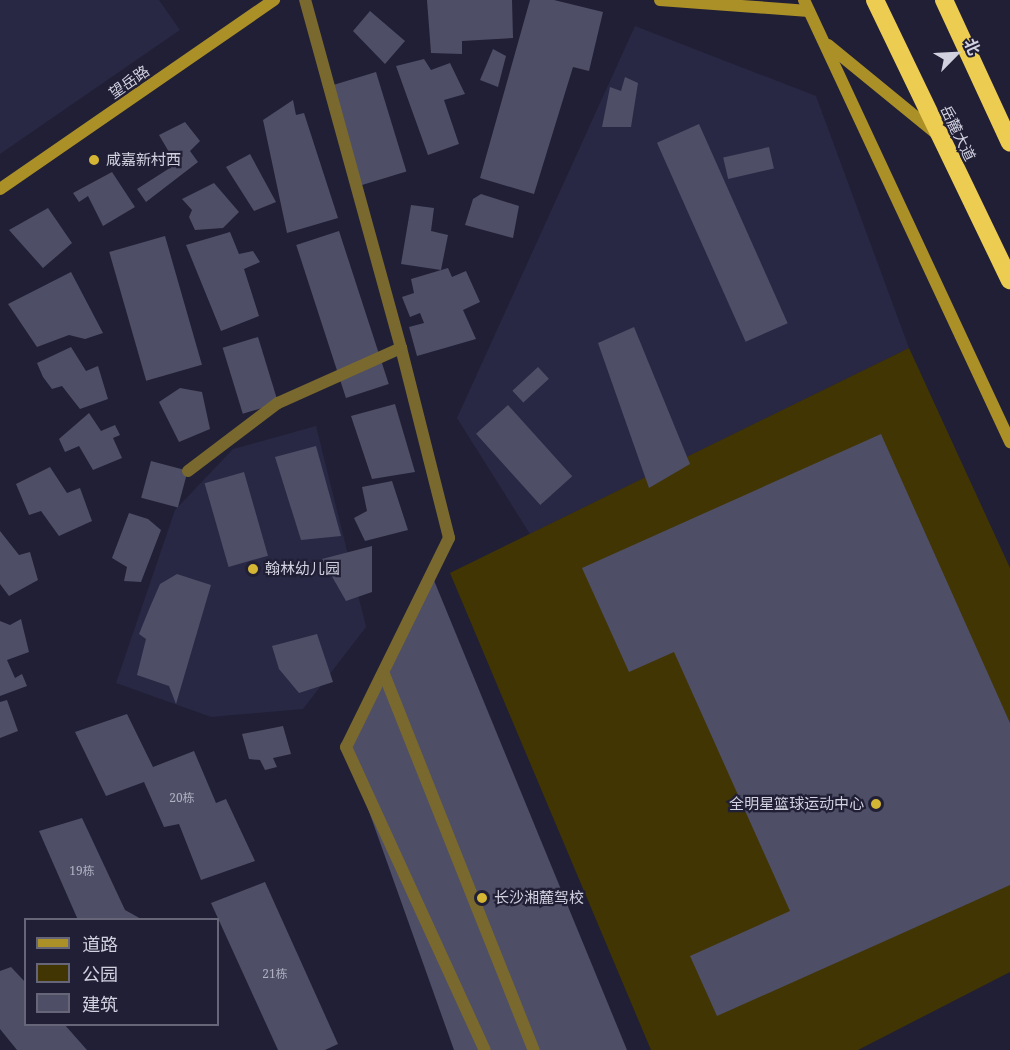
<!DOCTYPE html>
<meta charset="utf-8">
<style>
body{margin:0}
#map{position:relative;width:1010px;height:1050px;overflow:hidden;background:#201f35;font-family:"Noto Serif","Noto Sans SC",serif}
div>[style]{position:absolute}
.built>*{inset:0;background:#292844}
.green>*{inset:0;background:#413504}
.building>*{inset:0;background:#4e4e67;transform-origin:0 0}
.street>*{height:12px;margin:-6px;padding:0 6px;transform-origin:6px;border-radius:6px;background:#79692e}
.secondary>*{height:12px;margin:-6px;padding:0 6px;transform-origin:6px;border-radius:6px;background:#ab9028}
.highway>*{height:18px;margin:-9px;padding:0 9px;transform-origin:9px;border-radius:9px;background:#edcc52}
.dots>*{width:16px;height:16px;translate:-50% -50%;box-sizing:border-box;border:3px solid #201f35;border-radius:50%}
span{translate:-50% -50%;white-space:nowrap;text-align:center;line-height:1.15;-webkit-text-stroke:4.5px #201f35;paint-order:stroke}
.number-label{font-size:12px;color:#b0b0c2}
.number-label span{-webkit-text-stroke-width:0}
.street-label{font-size:15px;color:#d1d1e0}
.poi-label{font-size:15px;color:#d1d1e0}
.left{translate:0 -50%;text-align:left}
.right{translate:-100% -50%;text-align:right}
.legend{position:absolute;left:24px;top:918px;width:195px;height:108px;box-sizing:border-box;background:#201f35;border:2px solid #676679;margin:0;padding:8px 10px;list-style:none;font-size:18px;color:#d1d1e0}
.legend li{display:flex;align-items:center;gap:12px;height:30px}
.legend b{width:30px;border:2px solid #676679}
.north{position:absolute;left:926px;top:24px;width:60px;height:60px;-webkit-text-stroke:4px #201f35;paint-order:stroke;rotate:66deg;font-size:16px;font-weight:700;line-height:24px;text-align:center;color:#d1d1e0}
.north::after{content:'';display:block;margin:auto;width:21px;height:27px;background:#d1d1e0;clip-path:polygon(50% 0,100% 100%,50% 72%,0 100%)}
</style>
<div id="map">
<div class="built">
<i style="clip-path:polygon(0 0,159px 0,180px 30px,0 154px)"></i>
<i style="clip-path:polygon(635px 26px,816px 96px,909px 348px,530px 534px,457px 418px)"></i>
<i style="clip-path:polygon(316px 426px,366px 627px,303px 709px,211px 717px,116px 683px,175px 510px,233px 449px)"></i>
</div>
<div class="green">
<i style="clip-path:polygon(909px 348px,1010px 568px,1010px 972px,858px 1050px,651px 1050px,450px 573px)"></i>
</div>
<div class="building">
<i style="clip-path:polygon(427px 0,512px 0,513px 38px,462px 41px,462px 54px,431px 53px)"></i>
<i style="clip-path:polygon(530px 0,554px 0,603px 12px,589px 71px,573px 67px,534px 194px,480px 178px)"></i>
<i style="clip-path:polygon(370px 11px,405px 41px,385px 64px,353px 31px)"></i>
<i style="clip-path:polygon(493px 49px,506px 56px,498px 87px,480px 80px)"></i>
<i style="clip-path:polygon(424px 59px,431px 70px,450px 63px,465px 94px,444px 100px,459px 144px,428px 155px,396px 66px)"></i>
<i style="left:376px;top:72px;width:104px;height:49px;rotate:73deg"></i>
<i style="clip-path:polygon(625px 77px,638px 83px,631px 127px,602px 127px,610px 87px,621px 91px)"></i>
<i style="clip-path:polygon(293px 100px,296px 115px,304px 113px,338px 218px,287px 233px,263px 120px)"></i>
<i style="clip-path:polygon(185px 122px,200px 141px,190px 151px,198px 162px,146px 202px,137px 189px,176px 164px,159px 135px)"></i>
<i style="left:699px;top:124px;width:218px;height:46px;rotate:66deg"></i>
<i style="left:769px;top:147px;width:22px;height:47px;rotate:77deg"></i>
<i style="clip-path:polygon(250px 154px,276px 202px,254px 211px,226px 167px)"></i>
<i style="clip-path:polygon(112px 172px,135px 207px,103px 226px,88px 196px,79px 202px,73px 193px)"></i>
<i style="clip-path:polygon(214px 183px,239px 212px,223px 228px,195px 230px,189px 217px,192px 210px,182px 199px)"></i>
<i style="clip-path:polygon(481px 194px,519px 206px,513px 238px,465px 225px,473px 199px)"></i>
<i style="clip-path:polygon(411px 205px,434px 208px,431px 231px,448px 235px,441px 270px,401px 264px)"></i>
<i style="clip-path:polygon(48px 208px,72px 243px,43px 268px,9px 230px)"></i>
<i style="left:339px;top:231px;width:161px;height:45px;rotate:72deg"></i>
<i style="clip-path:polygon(230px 232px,239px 254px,253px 251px,260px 262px,244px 269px,259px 316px,221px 331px,186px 245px)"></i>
<i style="left:165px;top:236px;width:134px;height:58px;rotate:74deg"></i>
<i style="clip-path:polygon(448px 268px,452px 277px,466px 271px,480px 302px,463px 310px,476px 339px,417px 356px,409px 327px,424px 323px,420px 313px,410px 317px,402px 297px,414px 293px,411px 279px)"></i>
<i style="clip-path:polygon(71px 272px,103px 333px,85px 339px,69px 335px,37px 347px,8px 304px)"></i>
<i style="clip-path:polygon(634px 327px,690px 464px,649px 488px,598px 343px)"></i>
<i style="left:258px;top:337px;width:69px;height:37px;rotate:73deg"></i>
<i style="clip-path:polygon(71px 347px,86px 371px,98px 366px,108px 399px,80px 409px,62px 386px,52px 389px,43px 377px,37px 363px)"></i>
<i style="left:538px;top:367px;width:16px;height:35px;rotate:47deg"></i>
<i style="clip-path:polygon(180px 388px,202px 392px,210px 429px,179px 442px,159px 402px)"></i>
<i style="clip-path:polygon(395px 404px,415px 472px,372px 479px,351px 416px)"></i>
<i style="left:508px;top:405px;width:96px;height:43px;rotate:48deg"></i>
<i style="clip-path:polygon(89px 413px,101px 431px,115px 425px,120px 435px,113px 438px,122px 458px,93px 470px,79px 446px,65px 452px,59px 439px)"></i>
<i style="clip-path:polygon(881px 434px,1010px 723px,1010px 885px,717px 1016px,690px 956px,790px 911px,674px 652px,629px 672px,582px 568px)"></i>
<i style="clip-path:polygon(316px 446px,341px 536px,301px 540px,275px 457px)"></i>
<i style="left:151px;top:461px;width:38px;height:38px;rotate:15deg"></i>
<i style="clip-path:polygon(50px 467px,67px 493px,80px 488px,92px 521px,59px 536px,41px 511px,29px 515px,16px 484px)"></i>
<i style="left:244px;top:472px;width:87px;height:41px;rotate:74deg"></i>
<i style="clip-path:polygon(392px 481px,408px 530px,365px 541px,354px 518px,367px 511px,362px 487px)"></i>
<i style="clip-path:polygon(129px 513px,148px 519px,161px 530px,141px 582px,124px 581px,127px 567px,112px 558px)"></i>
<i style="clip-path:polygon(0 531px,19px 555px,30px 552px,38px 580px,9px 596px,0 584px)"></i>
<i style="clip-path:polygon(372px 546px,372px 592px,346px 601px,322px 559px)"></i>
<i style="clip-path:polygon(177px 574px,211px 585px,176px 704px,169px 686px,137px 675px,146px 639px,139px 634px,150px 607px,160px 584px)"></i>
<i style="clip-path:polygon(433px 578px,627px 1050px,454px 1050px,346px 747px)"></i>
<i style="clip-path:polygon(21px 619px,29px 652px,7px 660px,15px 678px,22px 674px,27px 686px,0 696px,0 621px,10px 625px)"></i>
<i style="clip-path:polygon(317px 634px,333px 682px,299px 693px,279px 669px,272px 646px)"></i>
<i style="clip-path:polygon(7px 700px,18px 731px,0 738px,0 702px)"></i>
<i style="clip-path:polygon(127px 714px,153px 767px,194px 751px,216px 803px,226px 799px,255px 861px,201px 880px,179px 824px,164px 827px,144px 782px,106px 796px,75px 732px)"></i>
<i style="clip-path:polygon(283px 726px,291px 754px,273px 758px,277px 767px,265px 770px,260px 760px,249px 759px,242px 734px)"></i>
<i style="clip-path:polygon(82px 818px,125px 910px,143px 920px,78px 920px,39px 831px)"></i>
<i style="clip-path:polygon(265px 882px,338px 1044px,325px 1050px,278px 1050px,211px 903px)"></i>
<i style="clip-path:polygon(11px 967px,26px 983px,26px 1024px,64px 1024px,87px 1050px,17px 1050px,0 1029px,0 971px)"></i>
</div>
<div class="street">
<i style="left:401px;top:348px;width:196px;rotate:75.8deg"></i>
<i style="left:449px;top:538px;width:233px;rotate:116.2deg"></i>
<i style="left:346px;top:747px;width:333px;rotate:65.4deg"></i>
<i style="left:188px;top:471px;width:113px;rotate:-37.1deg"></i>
<i style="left:278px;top:403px;width:135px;rotate:-24.1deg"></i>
<i style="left:401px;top:348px;width:361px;rotate:-105.4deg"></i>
<i style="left:384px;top:674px;width:405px;rotate:68.3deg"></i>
</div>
<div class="secondary">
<i style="left:660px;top:0;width:149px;rotate:4.2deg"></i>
<i style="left:804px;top:0;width:488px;rotate:65deg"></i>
<i style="left:828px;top:45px;width:142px;rotate:39.3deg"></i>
<i style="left:0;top:189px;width:333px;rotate:-34.6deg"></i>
</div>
<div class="highway">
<i style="left:875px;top:0;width:311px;rotate:64.3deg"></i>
<i style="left:944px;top:0;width:157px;rotate:65.2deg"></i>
</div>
<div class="dots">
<i style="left:94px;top:160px;background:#d5b534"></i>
<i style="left:253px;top:569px;background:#d5b534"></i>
<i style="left:876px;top:804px;background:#d5b534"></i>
<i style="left:482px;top:898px;background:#d5b534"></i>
</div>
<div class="number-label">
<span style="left:182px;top:798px">20栋</span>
<span style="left:82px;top:871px">19栋</span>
<span style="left:275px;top:974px">21栋</span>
</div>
<div class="street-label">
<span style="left:129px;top:82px;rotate:-35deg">望岳路</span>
<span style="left:958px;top:133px;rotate:64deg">岳麓大道</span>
</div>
<div class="poi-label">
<span class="left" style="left:106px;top:160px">咸嘉新村西</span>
<span class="left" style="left:265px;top:569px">翰林幼儿园</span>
<span class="right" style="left:864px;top:804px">全明星篮球运动中心</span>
<span class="left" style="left:494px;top:898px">长沙湘麓驾校</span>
</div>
<ul class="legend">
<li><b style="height:8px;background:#ab9028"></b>道路</li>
<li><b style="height:16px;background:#413504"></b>公园</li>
<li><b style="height:16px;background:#4e4e67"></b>建筑</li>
</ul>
<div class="north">北</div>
</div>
